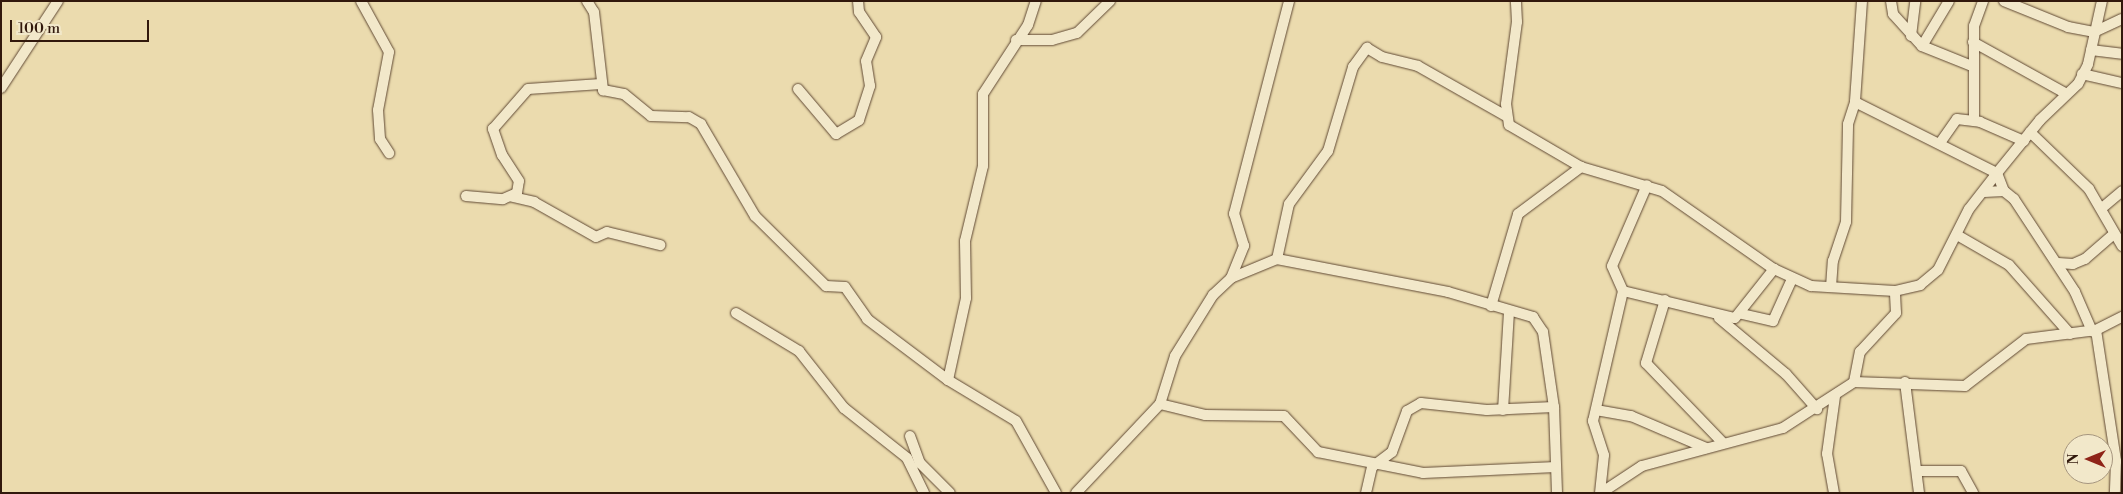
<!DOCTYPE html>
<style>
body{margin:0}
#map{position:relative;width:2123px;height:494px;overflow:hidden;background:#ebdbae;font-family:"Libre Bodoni",serif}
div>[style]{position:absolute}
.roads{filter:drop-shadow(0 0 1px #604934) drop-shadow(0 0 1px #604934)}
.street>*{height:10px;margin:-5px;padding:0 5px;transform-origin:5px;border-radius:5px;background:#f2e8ca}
span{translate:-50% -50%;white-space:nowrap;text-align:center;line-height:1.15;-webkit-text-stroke:5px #f2e8ca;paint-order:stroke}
.frame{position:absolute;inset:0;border:2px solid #31180c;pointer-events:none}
.north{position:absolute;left:2063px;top:434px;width:50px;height:50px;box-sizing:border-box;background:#f2e8ca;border:1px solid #a5957e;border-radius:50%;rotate:270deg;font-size:14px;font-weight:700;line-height:20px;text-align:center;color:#31180c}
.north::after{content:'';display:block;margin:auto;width:18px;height:22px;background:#8f2418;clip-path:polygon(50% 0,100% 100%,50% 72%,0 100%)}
.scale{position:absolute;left:10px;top:20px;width:139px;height:22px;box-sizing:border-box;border:2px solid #31180c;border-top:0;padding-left:6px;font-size:15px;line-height:18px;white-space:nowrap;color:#31180c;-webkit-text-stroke:4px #f2e8ca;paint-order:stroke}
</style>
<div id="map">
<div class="roads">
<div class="street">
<i style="left:361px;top:1px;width:58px;rotate:61.2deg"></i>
<i style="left:389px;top:52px;width:59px;rotate:100.7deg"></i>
<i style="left:378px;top:110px;width:29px;rotate:86deg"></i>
<i style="left:380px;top:139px;width:17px;rotate:57deg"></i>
<i style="left:587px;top:1px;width:13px;rotate:58deg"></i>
<i style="left:594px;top:12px;width:79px;rotate:83.4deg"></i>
<i style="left:603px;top:90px;width:21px;rotate:11deg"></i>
<i style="left:624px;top:94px;width:35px;rotate:39deg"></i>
<i style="left:651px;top:116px;width:38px;rotate:2deg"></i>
<i style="left:689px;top:117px;width:14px;rotate:30deg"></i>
<i style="left:701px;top:124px;width:107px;rotate:59.6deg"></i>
<i style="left:755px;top:216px;width:100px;rotate:44.6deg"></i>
<i style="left:826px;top:286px;width:19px;rotate:3deg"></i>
<i style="left:845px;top:287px;width:39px;rotate:55deg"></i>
<i style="left:867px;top:319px;width:101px;rotate:37deg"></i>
<i style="left:948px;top:380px;width:79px;rotate:31.1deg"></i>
<i style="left:1016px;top:421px;width:82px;rotate:60.9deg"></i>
<i style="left:1862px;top:1px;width:101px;rotate:94deg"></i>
<i style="left:1855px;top:102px;width:159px;rotate:26.6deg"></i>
<i style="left:1997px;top:173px;width:19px;rotate:69deg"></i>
<i style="left:1891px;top:1px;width:13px;rotate:81deg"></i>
<i style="left:1893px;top:14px;width:43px;rotate:47.8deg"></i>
<i style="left:1922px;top:46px;width:54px;rotate:21.8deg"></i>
<i style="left:2004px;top:1px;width:69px;rotate:22.1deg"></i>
<i style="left:2068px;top:27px;width:26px;rotate:11deg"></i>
<i style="left:2094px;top:32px;width:31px;rotate:-25deg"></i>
<i style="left:1911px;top:36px;width:35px;rotate:-83deg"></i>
<i style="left:1016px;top:40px;width:36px"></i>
<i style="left:1052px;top:40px;width:26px;rotate:-16deg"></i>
<i style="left:1077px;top:33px;width:46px;rotate:-44.1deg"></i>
<i style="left:1973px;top:42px;width:107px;rotate:29deg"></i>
<i style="left:1922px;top:46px;width:52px;rotate:-59deg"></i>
<i style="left:2091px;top:50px;width:31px;rotate:7deg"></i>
<i style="left:2082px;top:74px;width:41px;rotate:12.7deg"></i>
<i style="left:1px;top:88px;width:104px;rotate:-56.8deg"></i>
<i style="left:798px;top:89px;width:59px;rotate:49.8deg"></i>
<i style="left:836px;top:134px;width:27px;rotate:-31deg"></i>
<i style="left:859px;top:120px;width:36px;rotate:-72deg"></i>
<i style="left:870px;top:86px;width:25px;rotate:-99deg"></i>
<i style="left:866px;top:61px;width:26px;rotate:-67deg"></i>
<i style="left:876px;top:37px;width:30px;rotate:-124deg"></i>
<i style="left:859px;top:12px;width:11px;rotate:-95deg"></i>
<i style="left:1974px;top:121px;width:95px;rotate:-90deg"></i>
<i style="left:1974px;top:26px;width:27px;rotate:-70deg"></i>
<i style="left:2030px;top:132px;width:82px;rotate:44deg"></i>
<i style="left:2089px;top:189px;width:66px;rotate:59.9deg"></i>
<i style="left:1940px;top:143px;width:29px;rotate:-55deg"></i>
<i style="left:1957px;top:119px;width:23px;rotate:7deg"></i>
<i style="left:1980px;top:122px;width:48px;rotate:23.4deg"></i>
<i style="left:1581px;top:167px;width:84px;rotate:16.5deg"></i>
<i style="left:1662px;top:191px;width:136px;rotate:34.9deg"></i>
<i style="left:1774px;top:269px;width:41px;rotate:24.7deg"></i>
<i style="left:1811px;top:286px;width:84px;rotate:3.4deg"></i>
<i style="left:1895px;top:291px;width:26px;rotate:-13deg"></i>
<i style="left:1920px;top:285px;width:23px;rotate:-40deg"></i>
<i style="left:1938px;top:270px;width:68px;rotate:-63.1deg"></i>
<i style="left:1969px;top:209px;width:46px;rotate:-52.1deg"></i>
<i style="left:1997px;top:173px;width:68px;rotate:-50.9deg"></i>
<i style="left:2040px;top:120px;width:52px;rotate:-43.5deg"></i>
<i style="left:2078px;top:84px;width:22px;rotate:-63deg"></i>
<i style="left:2088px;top:64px;width:65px;rotate:-77.5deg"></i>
<i style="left:1984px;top:192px;width:20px;rotate:-3deg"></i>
<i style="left:2004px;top:191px;width:13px;rotate:39deg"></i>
<i style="left:2014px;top:199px;width:111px;rotate:56.7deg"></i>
<i style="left:2075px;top:292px;width:43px;rotate:66.4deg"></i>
<i style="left:466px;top:196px;width:37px;rotate:5deg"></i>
<i style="left:503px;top:199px;width:15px;rotate:-23deg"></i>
<i style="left:517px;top:193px;width:12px;rotate:-81deg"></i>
<i style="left:519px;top:181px;width:31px;rotate:-123deg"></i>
<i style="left:502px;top:155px;width:28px;rotate:-109deg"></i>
<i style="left:493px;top:129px;width:53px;rotate:-48.8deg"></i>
<i style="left:528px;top:89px;width:73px;rotate:-3.9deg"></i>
<i style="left:513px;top:197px;width:22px;rotate:13deg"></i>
<i style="left:534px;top:202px;width:71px;rotate:29.4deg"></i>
<i style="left:596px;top:237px;width:12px;rotate:-24deg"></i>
<i style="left:607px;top:232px;width:55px;rotate:13.8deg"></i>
<i style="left:2102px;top:208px;width:26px;rotate:-40deg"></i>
<i style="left:1957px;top:235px;width:60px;rotate:30deg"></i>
<i style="left:2009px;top:265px;width:92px;rotate:48.5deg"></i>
<i style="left:1277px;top:259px;width:56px;rotate:-77.7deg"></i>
<i style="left:1289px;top:204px;width:66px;rotate:-53.7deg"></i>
<i style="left:1328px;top:151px;width:88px;rotate:-73.4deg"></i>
<i style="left:1353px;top:67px;width:24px;rotate:-54deg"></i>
<i style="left:1367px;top:48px;width:17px;rotate:31deg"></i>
<i style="left:1382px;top:57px;width:37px;rotate:14deg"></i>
<i style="left:1418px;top:66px;width:101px;rotate:29.6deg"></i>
<i style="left:2058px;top:263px;width:15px;rotate:4deg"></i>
<i style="left:2073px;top:264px;width:13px;rotate:-23deg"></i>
<i style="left:2085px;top:259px;width:37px;rotate:-41deg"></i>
<i style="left:1231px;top:278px;width:35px;rotate:-68deg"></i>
<i style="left:1244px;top:246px;width:34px;rotate:-107deg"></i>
<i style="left:1234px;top:214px;width:220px;rotate:-75.5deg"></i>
<i style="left:1831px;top:287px;width:26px;rotate:-86deg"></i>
<i style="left:1833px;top:261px;width:41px;rotate:-71.6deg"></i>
<i style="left:1846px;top:222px;width:98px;rotate:-88.8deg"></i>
<i style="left:1848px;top:124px;width:23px;rotate:-72deg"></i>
<i style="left:1623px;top:291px;width:115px;rotate:13.6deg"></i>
<i style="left:1735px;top:318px;width:63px;rotate:-51.5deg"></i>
<i style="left:1665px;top:300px;width:66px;rotate:106.8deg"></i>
<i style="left:1646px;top:363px;width:110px;rotate:46.1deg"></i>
<i style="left:1491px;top:306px;width:96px;rotate:-73.6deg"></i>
<i style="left:1518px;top:214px;width:79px;rotate:-36.7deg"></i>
<i style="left:1581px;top:167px;width:83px;rotate:-149.7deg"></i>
<i style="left:1509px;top:125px;width:21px;rotate:-98deg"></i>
<i style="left:1506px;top:104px;width:83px;rotate:-82.4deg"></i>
<i style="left:1517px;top:22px;width:21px;rotate:-93deg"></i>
<i style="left:736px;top:313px;width:74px;rotate:31.1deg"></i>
<i style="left:799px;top:351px;width:73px;rotate:51.7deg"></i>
<i style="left:844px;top:408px;width:80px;rotate:38.4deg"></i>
<i style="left:907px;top:458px;width:39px;rotate:64deg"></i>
<i style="left:1742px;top:314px;width:32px;rotate:13deg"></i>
<i style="left:1773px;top:321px;width:46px;rotate:-65.7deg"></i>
<i style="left:1719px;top:318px;width:87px;rotate:39.9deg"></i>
<i style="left:1786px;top:374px;width:47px;rotate:48.5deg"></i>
<i style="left:2096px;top:330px;width:133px;rotate:81.3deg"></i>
<i style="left:2116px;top:461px;width:32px;rotate:92deg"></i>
<i style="left:948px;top:380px;width:84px;rotate:-77.6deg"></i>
<i style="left:966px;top:298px;width:57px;rotate:-91deg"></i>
<i style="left:965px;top:241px;width:77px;rotate:-76.5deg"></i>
<i style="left:983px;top:166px;width:72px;rotate:-90deg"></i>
<i style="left:983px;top:94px;width:82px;rotate:-56.9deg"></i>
<i style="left:1028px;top:25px;width:25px;rotate:-72deg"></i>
<i style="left:1854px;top:382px;width:31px;rotate:-79deg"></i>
<i style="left:1860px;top:352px;width:53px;rotate:-47.3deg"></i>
<i style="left:1896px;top:313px;width:22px;rotate:-93deg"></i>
<i style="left:1905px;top:382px;width:112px;rotate:82.8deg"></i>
<i style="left:1160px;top:404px;width:46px;rotate:13.7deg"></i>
<i style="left:1205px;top:415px;width:79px;rotate:0.7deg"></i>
<i style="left:1284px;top:416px;width:50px;rotate:46.6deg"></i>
<i style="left:1318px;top:452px;width:107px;rotate:11.3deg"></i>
<i style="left:1423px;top:473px;width:133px;rotate:-2.6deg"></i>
<i style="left:1503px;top:410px;width:98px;rotate:-86.5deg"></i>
<i style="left:1596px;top:410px;width:36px;rotate:10deg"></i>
<i style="left:1631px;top:416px;width:82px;rotate:23.1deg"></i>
<i style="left:910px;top:436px;width:29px;rotate:70deg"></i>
<i style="left:920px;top:463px;width:42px;rotate:45deg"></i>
<i style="left:1917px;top:471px;width:44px"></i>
<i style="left:1961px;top:471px;width:25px;rotate:61deg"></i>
<i style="left:1076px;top:493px;width:122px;rotate:-46.7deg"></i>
<i style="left:1160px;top:404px;width:50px;rotate:-72.6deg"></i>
<i style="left:1175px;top:356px;width:72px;rotate:-58.1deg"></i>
<i style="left:1213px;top:295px;width:25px;rotate:-43deg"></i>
<i style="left:1231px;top:278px;width:50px;rotate:-22.4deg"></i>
<i style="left:1277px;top:259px;width:174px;rotate:10.9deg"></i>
<i style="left:1448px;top:292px;width:89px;rotate:16.4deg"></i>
<i style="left:1533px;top:317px;width:18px;rotate:56deg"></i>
<i style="left:1543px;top:332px;width:76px;rotate:81.7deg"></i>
<i style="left:1366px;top:493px;width:27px;rotate:-77deg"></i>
<i style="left:1372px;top:467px;width:25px;rotate:-37deg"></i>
<i style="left:1392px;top:452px;width:44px;rotate:-69.9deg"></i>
<i style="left:1407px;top:411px;width:16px;rotate:-30deg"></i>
<i style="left:1421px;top:403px;width:66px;rotate:6.1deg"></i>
<i style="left:1487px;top:410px;width:67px;rotate:-2.6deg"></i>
<i style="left:1554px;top:407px;width:86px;rotate:88deg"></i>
<i style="left:1600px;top:493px;width:38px;rotate:-84deg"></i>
<i style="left:1604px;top:455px;width:36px;rotate:-108deg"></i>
<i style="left:1593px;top:421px;width:133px;rotate:-77deg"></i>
<i style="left:1623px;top:291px;width:27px;rotate:-114deg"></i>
<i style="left:1612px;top:266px;width:88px;rotate:-66.6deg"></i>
<i style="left:1601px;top:493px;width:49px;rotate:-33.4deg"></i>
<i style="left:1642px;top:466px;width:146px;rotate:-15.1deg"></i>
<i style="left:1783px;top:428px;width:85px;rotate:-32.9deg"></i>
<i style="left:1854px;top:382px;width:111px;rotate:2.1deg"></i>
<i style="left:1965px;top:386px;width:77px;rotate:-37.6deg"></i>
<i style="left:2026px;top:339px;width:71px;rotate:-7.3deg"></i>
<i style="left:2096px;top:330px;width:29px;rotate:-27deg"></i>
<i style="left:1834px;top:493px;width:40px;rotate:-100deg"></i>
<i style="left:1827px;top:454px;width:59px;rotate:-82.1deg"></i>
</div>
</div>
<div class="frame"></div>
<div class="north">N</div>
<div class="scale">100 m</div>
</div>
